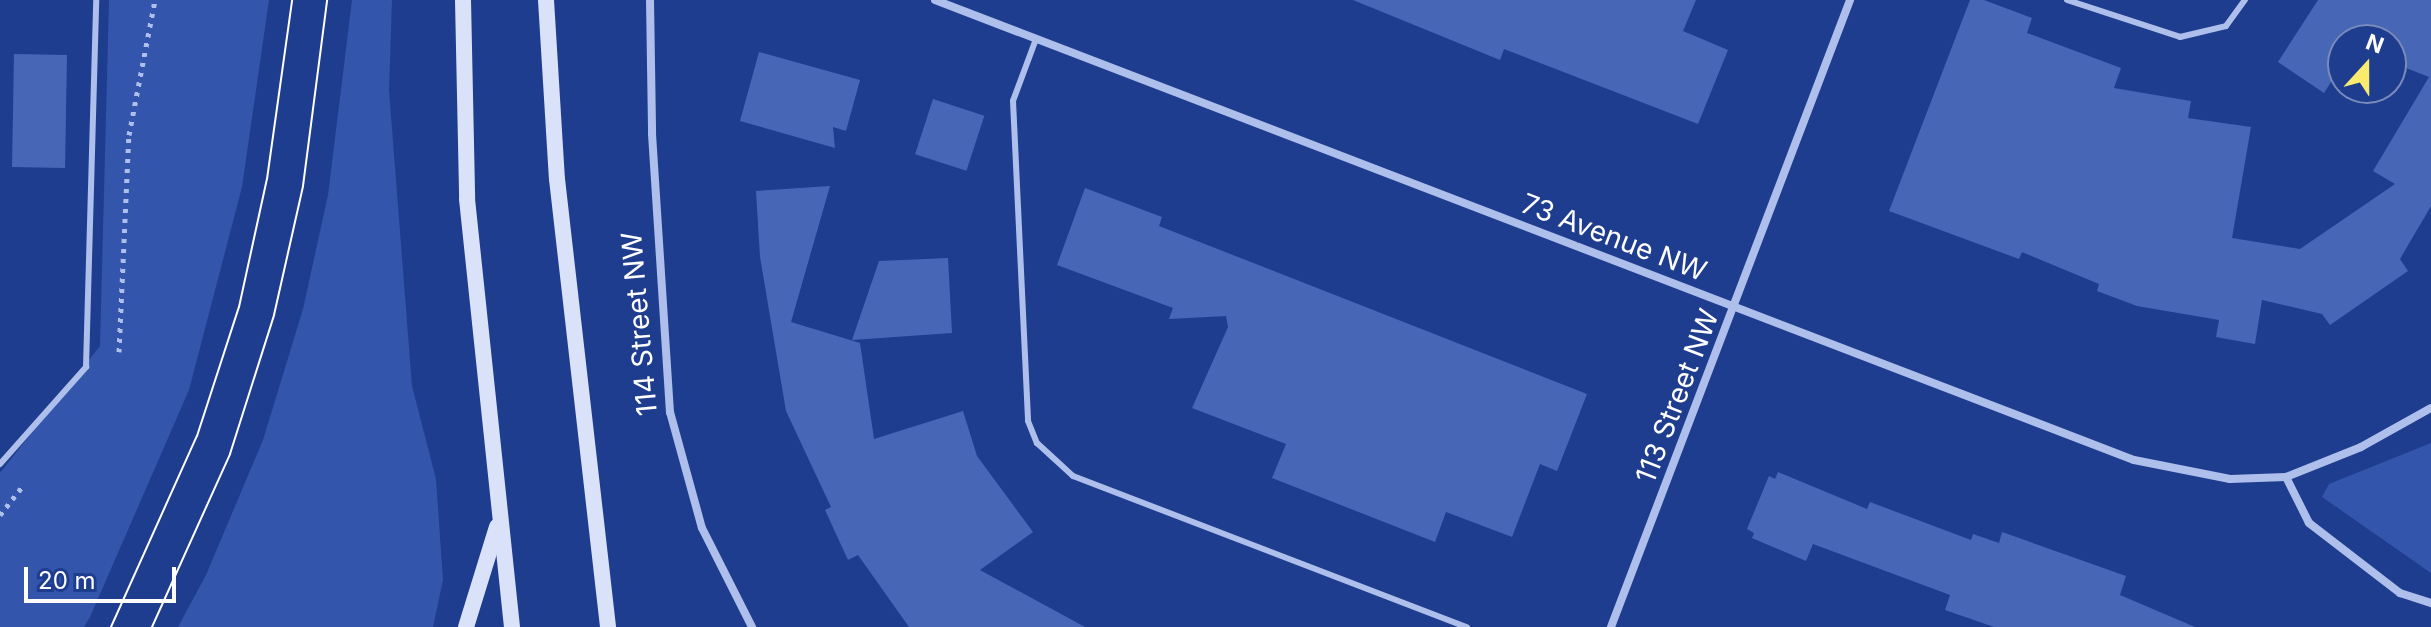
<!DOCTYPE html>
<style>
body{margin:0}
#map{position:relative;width:2431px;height:627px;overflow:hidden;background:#1f3d8e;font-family:Inter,sans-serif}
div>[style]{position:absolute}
.green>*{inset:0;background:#3355ac}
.building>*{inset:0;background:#4866b6;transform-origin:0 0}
.path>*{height:5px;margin-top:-2.5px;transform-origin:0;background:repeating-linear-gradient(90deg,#aebfec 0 4px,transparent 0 10px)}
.lane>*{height:6px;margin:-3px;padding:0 3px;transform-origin:3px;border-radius:3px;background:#aebfec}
.street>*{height:8px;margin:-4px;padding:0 4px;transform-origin:4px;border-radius:4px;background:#aebfec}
.secondary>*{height:16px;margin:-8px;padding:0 8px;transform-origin:8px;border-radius:8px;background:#dae2f9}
.tram>*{height:2px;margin:-1px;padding:0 1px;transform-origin:1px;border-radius:1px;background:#fff}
span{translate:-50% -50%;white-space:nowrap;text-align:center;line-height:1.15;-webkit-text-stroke:6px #1f3d8e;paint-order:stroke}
.street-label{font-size:28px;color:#fff}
.north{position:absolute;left:2327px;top:24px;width:80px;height:80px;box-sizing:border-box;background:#1f3d8e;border:2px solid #798bbb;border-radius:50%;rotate:21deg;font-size:22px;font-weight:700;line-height:32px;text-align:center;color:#fff}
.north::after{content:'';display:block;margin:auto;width:28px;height:36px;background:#faea6e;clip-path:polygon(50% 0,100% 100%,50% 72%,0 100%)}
.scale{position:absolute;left:24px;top:567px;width:152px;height:36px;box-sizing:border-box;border:4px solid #fff;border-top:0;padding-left:10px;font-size:24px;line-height:28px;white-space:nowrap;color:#fff;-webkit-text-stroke:6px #1f3d8e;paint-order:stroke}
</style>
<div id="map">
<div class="green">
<i style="clip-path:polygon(109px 0,269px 0,242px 187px,189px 390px,90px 617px,84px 627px,0 627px,0 473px,100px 346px)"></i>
<i style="clip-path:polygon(352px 0,392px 0,389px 90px,412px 386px,436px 479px,443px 580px,433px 627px,178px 627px,206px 575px,263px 440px,303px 309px,328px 195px)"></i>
<i style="clip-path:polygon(2431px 443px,2431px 573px,2322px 497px,2329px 484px)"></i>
</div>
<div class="building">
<i style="clip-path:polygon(1353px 0,1696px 0,1683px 31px,1728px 50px,1698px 124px,1504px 49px,1500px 60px)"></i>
<i style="clip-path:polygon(1970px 0,1984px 0,2032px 18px,2027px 33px,2121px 68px,2114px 88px,2191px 101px,2188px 118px,2251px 127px,2232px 238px,2300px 249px,2395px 184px,2373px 171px,2429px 77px,2391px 62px,2391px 40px,2343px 40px,2343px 63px,2324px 93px,2278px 62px,2318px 0,2431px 0,2431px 206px,2400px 259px,2408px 271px,2330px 325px,2322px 314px,2262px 300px,2255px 344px,2216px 337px,2219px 320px,2137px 306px,2097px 291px,2099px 284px,2022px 252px,2019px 259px,1889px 211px)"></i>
<i style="clip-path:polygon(759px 52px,860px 80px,846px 131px,833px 127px,835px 148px,740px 121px)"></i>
<i style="left:14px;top:54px;width:53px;height:113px;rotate:1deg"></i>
<i style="left:933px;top:99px;width:54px;height:58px;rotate:18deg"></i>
<i style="clip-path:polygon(830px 186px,791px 322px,860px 343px,874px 439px,963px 411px,977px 456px,1033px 532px,980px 570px,1085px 627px,909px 627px,858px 555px,848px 560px,825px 510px,831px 507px,786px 411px,760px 257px,756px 191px)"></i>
<i style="clip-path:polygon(1085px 188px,1162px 217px,1159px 226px,1587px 394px,1557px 471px,1540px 464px,1512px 537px,1446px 512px,1435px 542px,1272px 478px,1286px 444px,1192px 408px,1228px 327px,1226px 316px,1169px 319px,1173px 308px,1057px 265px)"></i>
<i style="clip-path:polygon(948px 258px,952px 333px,852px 340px,879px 261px)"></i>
<i style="clip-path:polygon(1778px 472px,1867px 509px,1870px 502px,1971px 540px,1973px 534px,1999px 543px,2002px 532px,2126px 576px,2120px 595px,2195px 627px,1994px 627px,1945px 610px,1950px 595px,1813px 544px,1806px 561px,1752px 538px,1754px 533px,1747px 529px,1769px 476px,1775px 479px)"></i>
</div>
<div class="path">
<i style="left:119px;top:352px;width:217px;rotate:-87.4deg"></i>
<i style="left:129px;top:135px;width:137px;rotate:-79.1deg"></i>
<i style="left:0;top:515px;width:37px;rotate:-52deg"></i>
</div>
<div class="lane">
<i style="left:2067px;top:0;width:119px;rotate:18.1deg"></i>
<i style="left:2180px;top:37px;width:47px;rotate:-13.4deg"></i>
<i style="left:2226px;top:26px;width:32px;rotate:-54deg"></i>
<i style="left:1036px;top:39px;width:66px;rotate:110.4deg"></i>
<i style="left:1013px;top:101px;width:320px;rotate:87.3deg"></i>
<i style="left:1028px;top:421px;width:24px;rotate:68deg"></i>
<i style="left:1037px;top:443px;width:49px;rotate:42.5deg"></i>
<i style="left:1073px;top:476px;width:422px;rotate:21deg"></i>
<i style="left:0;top:464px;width:130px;rotate:-48.4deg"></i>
<i style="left:86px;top:367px;width:367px;rotate:-88.4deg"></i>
</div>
<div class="street">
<i style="left:650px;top:0;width:134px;rotate:89.1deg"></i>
<i style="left:652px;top:134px;width:279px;rotate:86.3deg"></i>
<i style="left:670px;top:412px;width:120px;rotate:74.6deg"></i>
<i style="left:702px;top:528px;width:111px;rotate:63.2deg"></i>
<i style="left:935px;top:0;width:1284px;rotate:20.99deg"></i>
<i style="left:2134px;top:460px;width:98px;rotate:11.2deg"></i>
<i style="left:2230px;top:479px;width:56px;rotate:-2deg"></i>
<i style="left:2286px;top:477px;width:81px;rotate:-21.8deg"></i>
<i style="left:2361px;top:447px;width:80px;rotate:-29.1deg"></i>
<i style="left:2286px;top:477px;width:51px;rotate:63.4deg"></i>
<i style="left:2309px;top:523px;width:115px;rotate:37.6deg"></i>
<i style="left:2400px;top:593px;width:33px;rotate:18deg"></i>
<i style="left:1611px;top:627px;width:671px;rotate:-69.13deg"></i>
</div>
<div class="secondary">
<i style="left:463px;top:0;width:199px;rotate:88.8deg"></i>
<i style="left:467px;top:199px;width:430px;rotate:84deg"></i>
<i style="left:546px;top:0;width:179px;rotate:86.5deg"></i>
<i style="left:557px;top:179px;width:451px;rotate:83.5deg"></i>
<i style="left:466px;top:627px;width:105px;rotate:-72.8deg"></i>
</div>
<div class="tram">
<i style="left:111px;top:627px;width:209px;rotate:-65.8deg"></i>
<i style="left:197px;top:436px;width:136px;rotate:-72deg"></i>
<i style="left:239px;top:307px;width:131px;rotate:-77.7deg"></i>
<i style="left:267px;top:179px;width:181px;rotate:-82deg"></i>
<i style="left:152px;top:627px;width:190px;rotate:-65.7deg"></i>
<i style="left:230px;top:454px;width:146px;rotate:-72.4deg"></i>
<i style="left:274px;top:315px;width:132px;rotate:-77.3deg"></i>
<i style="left:303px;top:186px;width:188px;rotate:-82.6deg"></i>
</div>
<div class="street-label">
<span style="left:1614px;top:237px;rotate:21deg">73 Avenue NW</span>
<span style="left:639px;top:324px;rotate:-95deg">114 Street NW</span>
<span style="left:1677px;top:396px;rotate:-69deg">113 Street NW</span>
</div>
<div class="north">N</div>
<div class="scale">20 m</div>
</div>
